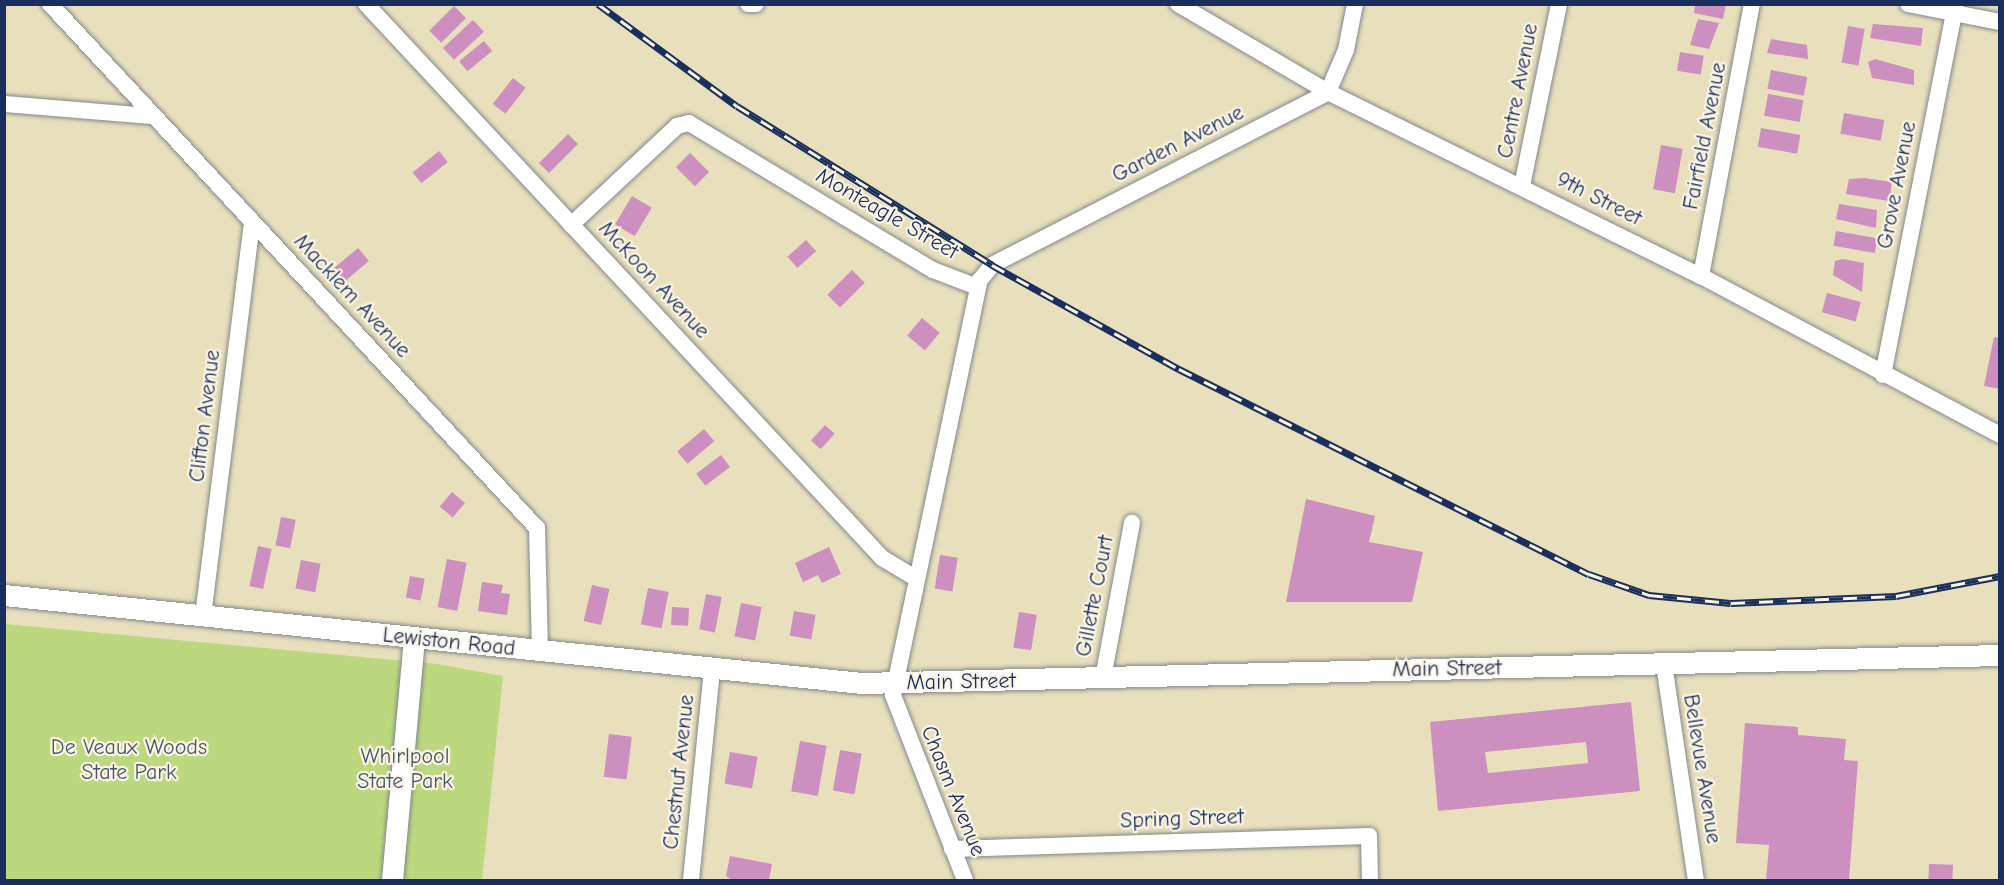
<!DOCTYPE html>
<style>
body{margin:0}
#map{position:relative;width:2004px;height:885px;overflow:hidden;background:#e8e0bc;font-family:"Comic Neue",sans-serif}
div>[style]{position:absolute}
.green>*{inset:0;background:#bbd87e}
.building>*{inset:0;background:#cc8fbf;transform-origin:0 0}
.roads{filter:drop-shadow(0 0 2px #82888d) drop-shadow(0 0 2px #82888d)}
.minor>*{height:16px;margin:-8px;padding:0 8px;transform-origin:8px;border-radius:8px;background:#fff}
.major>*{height:21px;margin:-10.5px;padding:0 10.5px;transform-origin:10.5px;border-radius:10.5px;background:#fff}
.rail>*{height:7px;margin-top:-3.5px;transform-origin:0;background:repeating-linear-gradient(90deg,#fcf5e5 0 14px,#1b2f5e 0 28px);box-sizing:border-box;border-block:2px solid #1b2f5e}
span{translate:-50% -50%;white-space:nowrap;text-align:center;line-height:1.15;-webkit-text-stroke:4.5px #fcf5e5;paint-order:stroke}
.street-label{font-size:22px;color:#1b2f5e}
.park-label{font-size:22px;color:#435966}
.frame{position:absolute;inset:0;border:6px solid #1b2f5e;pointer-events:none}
</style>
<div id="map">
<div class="green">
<i style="clip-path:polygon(5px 624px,437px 664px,503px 676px,482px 880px,5px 880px)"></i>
</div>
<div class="building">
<i style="clip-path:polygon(1695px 4px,1726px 4px,1723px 19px,1694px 13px)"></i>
<i style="left:454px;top:6px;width:17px;height:35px;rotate:45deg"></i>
<i style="clip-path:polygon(1698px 19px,1719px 23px,1709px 49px,1690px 45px)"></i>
<i style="left:473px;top:20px;width:16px;height:41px;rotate:47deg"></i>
<i style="clip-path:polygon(1873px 24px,1923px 28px,1921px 46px,1870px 38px)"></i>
<i style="left:1848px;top:26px;width:17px;height:37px;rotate:10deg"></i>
<i style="clip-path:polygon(1771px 39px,1807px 45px,1808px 59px,1767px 53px)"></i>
<i style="left:484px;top:41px;width:13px;height:32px;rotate:51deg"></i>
<i style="left:1680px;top:52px;width:24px;height:19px;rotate:9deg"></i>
<i style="clip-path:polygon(1875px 59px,1914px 70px,1914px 85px,1872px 78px,1868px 62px)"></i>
<i style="left:1771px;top:70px;width:37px;height:19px;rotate:11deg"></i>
<i style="left:513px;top:78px;width:16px;height:33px;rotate:38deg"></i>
<i style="left:1768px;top:94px;width:36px;height:22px;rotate:10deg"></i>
<i style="left:1844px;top:113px;width:41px;height:21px;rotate:10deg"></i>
<i style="left:1761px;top:128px;width:40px;height:19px;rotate:10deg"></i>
<i style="left:568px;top:134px;width:14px;height:41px;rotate:45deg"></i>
<i style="left:1661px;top:145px;width:22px;height:45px;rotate:10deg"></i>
<i style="left:439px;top:151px;width:14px;height:34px;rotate:51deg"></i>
<i style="left:690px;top:153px;width:27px;height:20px;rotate:45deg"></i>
<i style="clip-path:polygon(1865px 178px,1892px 182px,1889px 201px,1846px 194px,1849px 179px)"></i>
<i style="left:632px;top:196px;width:23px;height:33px;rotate:31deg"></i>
<i style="clip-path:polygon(1839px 204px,1877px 210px,1876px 228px,1836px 219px)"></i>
<i style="left:1836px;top:231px;width:42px;height:15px;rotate:10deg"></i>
<i style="left:806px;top:240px;width:15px;height:25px;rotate:48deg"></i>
<i style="left:358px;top:248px;width:17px;height:37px;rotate:50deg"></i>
<i style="clip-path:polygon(1843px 259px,1864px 263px,1862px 292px,1833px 275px,1835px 261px)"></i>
<i style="left:852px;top:270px;width:18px;height:35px;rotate:45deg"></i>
<i style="left:1827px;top:293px;width:35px;height:20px;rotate:15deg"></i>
<i style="left:922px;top:318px;width:23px;height:23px;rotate:40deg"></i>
<i style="clip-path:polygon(1994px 337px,2000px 338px,2000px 389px,1984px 386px)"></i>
<i style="left:825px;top:425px;width:13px;height:21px;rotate:42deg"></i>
<i style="left:704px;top:429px;width:16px;height:35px;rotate:50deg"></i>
<i style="left:721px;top:455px;width:15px;height:31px;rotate:53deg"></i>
<i style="left:452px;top:492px;width:17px;height:19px;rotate:40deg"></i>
<i style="clip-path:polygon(1306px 499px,1375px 516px,1369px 542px,1423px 552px,1412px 602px,1286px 602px)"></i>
<i style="left:281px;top:517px;width:15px;height:29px;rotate:11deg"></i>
<i style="left:258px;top:546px;width:14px;height:41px;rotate:12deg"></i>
<i style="clip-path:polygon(829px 547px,841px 574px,822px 583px,818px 575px,803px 582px,795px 563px)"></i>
<i style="left:940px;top:555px;width:18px;height:34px;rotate:9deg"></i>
<i style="left:447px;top:559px;width:20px;height:49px;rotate:11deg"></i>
<i style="left:301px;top:560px;width:20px;height:29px;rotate:11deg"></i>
<i style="left:410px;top:576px;width:15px;height:22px;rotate:11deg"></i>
<i style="clip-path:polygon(482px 582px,503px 585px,501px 593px,510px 594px,507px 615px,478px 611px)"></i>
<i style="left:592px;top:585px;width:18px;height:37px;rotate:13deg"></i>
<i style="left:648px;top:588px;width:21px;height:37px;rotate:11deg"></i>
<i style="left:706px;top:594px;width:16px;height:36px;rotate:11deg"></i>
<i style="left:741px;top:603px;width:21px;height:34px;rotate:11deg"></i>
<i style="left:672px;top:607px;width:17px;height:18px;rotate:3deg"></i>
<i style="left:794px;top:611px;width:22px;height:25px;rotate:10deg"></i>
<i style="left:1019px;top:612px;width:18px;height:36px;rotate:9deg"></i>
<i style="clip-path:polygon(evenodd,1631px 702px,1640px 791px,1438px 811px,1430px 722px,1631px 702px,1586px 742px,1588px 763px,1488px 773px,1485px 752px,1586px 742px)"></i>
<i style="clip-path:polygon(1745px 723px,1798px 727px,1798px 735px,1846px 739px,1844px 760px,1858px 761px,1849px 880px,1766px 880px,1769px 845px,1736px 843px)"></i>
<i style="left:609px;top:734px;width:23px;height:43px;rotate:7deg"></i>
<i style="left:800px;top:741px;width:27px;height:51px;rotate:10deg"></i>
<i style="left:840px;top:750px;width:22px;height:41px;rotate:10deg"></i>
<i style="left:730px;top:752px;width:28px;height:32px;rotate:10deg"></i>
<i style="clip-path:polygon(730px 856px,772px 864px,769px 880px,732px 880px,726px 876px)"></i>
<i style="left:1929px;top:864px;width:24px;height:16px;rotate:2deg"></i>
</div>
<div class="roads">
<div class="minor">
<i style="left:50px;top:4px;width:715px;rotate:47.1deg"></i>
<i style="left:537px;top:528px;width:123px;rotate:88.6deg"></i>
<i style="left:366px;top:4px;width:757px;rotate:47.03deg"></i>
<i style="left:882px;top:558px;width:39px;rotate:31deg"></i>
<i style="left:748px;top:4px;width:8px"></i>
<i style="left:1178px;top:4px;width:174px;rotate:30.4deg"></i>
<i style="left:1328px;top:92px;width:416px;rotate:26.3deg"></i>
<i style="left:1701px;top:276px;width:339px;rotate:28deg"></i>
<i style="left:1908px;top:4px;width:94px;rotate:11.1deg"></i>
<i style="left:4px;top:104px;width:146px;rotate:4.7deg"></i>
<i style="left:1522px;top:186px;width:186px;rotate:-78.5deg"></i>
<i style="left:571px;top:225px;width:145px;rotate:-43deg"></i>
<i style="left:677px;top:126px;width:12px;rotate:-14deg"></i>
<i style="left:689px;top:123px;width:285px;rotate:31.1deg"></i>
<i style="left:933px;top:270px;width:47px;rotate:21.1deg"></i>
<i style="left:1701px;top:276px;width:277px;rotate:-79.4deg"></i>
<i style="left:1883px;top:375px;width:378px;rotate:-78.9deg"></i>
<i style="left:203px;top:616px;width:397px;rotate:-82.9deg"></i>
<i style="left:1664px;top:664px;width:218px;rotate:81.6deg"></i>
<i style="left:1103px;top:678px;width:158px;rotate:-79.4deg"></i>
<i style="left:952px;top:849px;width:417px;rotate:-1.8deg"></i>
<i style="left:1369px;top:836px;width:44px;rotate:88.7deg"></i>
<i style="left:691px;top:880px;width:212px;rotate:-84.3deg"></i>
<i style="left:965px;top:880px;width:199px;rotate:-111.3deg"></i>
<i style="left:893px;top:695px;width:424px;rotate:-78.2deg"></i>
<i style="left:980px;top:280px;width:19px;rotate:-51deg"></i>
<i style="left:992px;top:265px;width:378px;rotate:-27.2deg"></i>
<i style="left:1328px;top:92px;width:46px;rotate:-66.8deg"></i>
<i style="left:1346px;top:50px;width:47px;rotate:-78.9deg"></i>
</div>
<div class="major">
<i style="left:4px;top:595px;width:863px;rotate:5.86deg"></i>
<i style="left:862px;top:683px;width:1138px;rotate:-1.41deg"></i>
<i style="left:392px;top:880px;width:243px;rotate:-84.8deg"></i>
</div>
</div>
<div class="rail">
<i style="left:598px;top:4px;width:172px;rotate:36.3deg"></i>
<i style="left:737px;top:106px;width:301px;rotate:31.9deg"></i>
<i style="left:992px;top:265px;width:214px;rotate:29.1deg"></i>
<i style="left:1179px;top:369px;width:458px;rotate:26.6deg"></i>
<i style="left:1589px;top:574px;width:64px;rotate:19.3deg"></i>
<i style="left:1649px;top:595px;width:82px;rotate:5.6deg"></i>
<i style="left:1731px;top:603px;width:165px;rotate:-2.4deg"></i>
<i style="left:1896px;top:596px;width:106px;rotate:-10.9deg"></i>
</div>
<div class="street-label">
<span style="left:1518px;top:91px;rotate:-79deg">Centre Avenue</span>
<span style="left:1705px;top:136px;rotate:-79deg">Fairfield Avenue</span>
<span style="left:1178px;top:144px;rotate:-27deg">Garden Avenue</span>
<span style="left:1897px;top:185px;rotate:-79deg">Grove Avenue</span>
<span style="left:1599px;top:199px;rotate:27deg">9th Street</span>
<span style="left:887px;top:214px;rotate:30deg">Monteagle Street</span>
<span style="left:654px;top:280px;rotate:47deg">McKoon Avenue</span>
<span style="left:352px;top:296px;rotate:47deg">Macklem Avenue</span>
<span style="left:205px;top:416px;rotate:-83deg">Clifton Avenue</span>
<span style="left:1095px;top:596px;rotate:-79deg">Gillette Court</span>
<span style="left:449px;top:642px;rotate:6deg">Lewiston Road</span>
<span style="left:1447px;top:669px;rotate:-1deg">Main Street</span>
<span style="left:961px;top:682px;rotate:-1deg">Main Street</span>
<span style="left:1702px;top:769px;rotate:81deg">Bellevue Avenue</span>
<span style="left:679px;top:772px;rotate:-84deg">Chestnut Avenue</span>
<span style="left:953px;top:791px;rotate:68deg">Chasm Avenue</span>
<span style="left:1182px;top:819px;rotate:-2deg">Spring Street</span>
</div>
<div class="park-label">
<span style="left:129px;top:760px">De Veaux Woods<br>State Park</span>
<span style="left:405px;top:769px">Whirlpool<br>State Park</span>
</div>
<div class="frame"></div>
</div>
